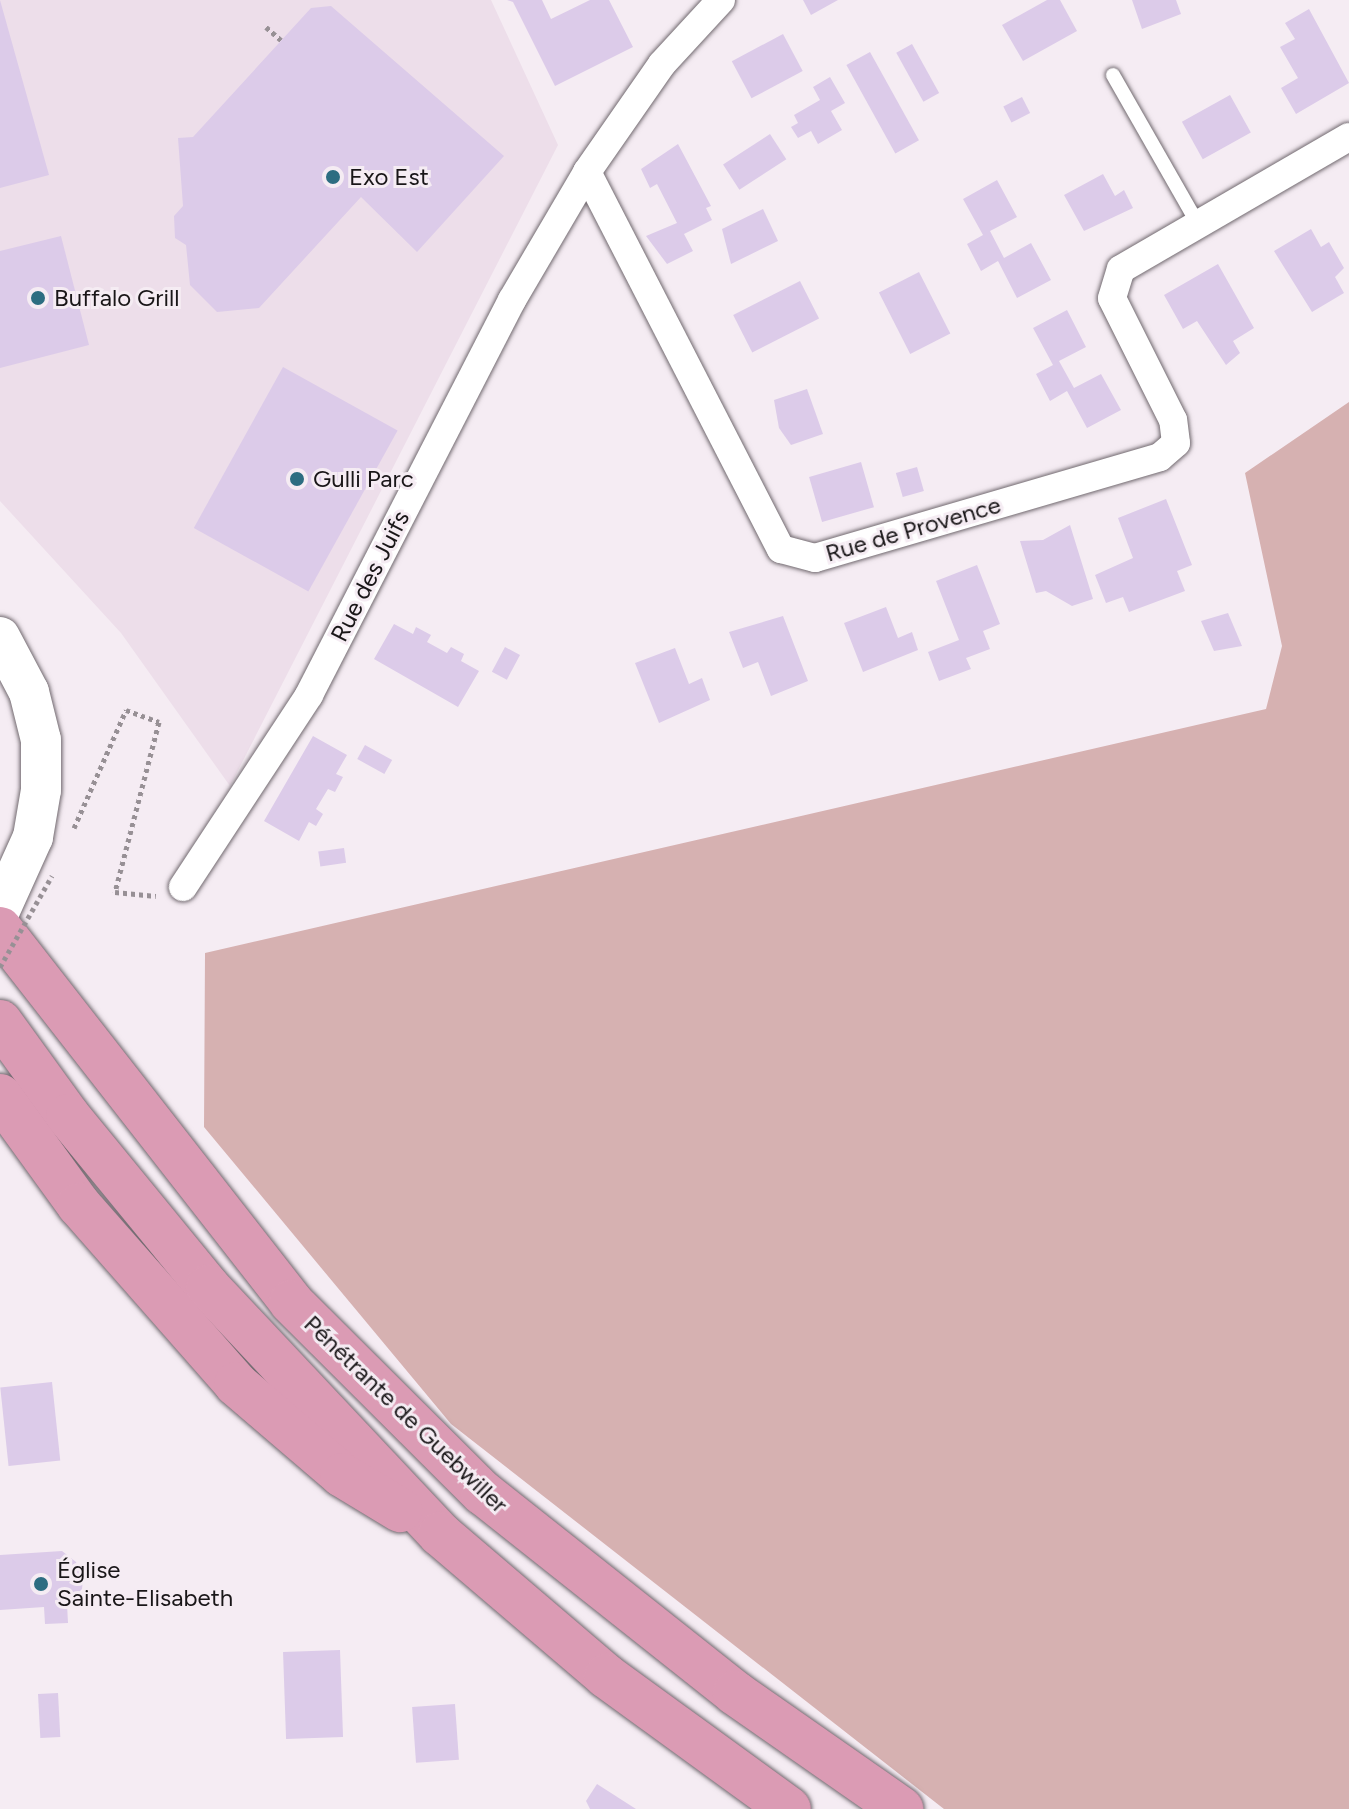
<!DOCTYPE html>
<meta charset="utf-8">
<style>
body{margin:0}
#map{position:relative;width:1349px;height:1809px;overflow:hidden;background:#f5ecf3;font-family:Figtree,sans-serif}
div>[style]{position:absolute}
.built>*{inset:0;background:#eddeea}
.green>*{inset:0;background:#d6b1b1}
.building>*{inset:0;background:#dccbe9;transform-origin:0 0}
.path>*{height:5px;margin-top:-2.5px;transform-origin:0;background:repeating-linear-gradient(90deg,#979095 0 4px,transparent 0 8px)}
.roads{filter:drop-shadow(0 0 2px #71696f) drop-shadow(0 0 2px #71696f)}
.service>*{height:14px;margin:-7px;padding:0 7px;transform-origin:7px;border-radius:7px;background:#fff}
.minor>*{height:28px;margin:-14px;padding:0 14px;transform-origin:14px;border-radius:14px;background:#fff}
.secondary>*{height:40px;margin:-20px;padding:0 20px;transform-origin:20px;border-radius:20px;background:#fff}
.trunk>*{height:44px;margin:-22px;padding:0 22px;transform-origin:22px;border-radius:22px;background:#db9bb4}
.path-bridge>*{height:5px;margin-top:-2.5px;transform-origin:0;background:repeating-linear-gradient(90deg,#979095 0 4px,transparent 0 8px)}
.dots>*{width:22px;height:22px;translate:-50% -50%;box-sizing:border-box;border:4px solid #f5ecf3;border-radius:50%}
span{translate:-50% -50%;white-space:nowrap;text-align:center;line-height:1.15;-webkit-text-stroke:6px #f5ecf3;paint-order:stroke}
.poi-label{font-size:24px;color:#191618}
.left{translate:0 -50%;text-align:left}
.street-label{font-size:24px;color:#191618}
</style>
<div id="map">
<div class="built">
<i style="clip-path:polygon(0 0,491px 0,558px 145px,230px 786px,121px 633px,0 501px)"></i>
</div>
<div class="green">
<i style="clip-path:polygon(1349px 402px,1349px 1809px,944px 1809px,451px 1424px,204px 1127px,205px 953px,1266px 709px,1282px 646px,1245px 473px)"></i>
</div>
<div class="building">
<i style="clip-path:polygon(0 0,49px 175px,0 188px)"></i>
<i style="clip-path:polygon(507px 0,542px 0,551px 19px,590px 0,609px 0,633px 47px,555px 86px,513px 2px)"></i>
<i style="clip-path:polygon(803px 0,838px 0,811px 15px)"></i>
<i style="clip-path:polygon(1047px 0,1060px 0,1077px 31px,1023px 61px,1002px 25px)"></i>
<i style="clip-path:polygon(1132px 0,1176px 0,1181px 14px,1142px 29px)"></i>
<i style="clip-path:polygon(331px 6px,504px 156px,417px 252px,361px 197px,259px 308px,217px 312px,190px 285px,186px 245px,175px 238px,174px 216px,183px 206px,178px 138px,193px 137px,311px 8px)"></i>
<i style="clip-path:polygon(1309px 9px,1349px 83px,1296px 114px,1281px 88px,1298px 78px,1280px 47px,1295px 39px,1285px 23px)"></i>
<i style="left:783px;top:34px;width:42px;height:58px;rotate:62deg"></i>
<i style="left:912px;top:44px;width:56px;height:18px;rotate:61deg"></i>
<i style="left:870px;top:52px;width:101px;height:27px;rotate:61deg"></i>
<i style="clip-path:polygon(830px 77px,845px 103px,831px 111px,842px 130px,818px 144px,811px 131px,798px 138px,791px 127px,798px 123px,794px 115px,820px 100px,813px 87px)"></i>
<i style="left:1230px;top:95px;width:43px;height:55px;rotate:61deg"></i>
<i style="left:1022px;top:97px;width:18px;height:21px;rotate:63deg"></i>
<i style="left:770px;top:134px;width:30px;height:56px;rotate:57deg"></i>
<i style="clip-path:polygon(678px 144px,711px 206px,706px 208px,712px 220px,684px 234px,693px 251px,667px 264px,646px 236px,677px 223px,657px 184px,650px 188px,641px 169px)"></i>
<i style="clip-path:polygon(1103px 174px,1115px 196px,1124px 190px,1133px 208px,1084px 231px,1064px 195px)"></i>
<i style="clip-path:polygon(997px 180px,1017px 217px,990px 231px,1004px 258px,1031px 243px,1051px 280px,1017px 298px,998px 261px,981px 271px,967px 244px,983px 235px,963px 199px)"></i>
<i style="clip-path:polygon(763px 209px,778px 241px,731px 264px,722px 229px)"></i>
<i style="clip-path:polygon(1311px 229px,1321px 247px,1329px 242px,1344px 268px,1335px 277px,1344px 293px,1312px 312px,1274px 251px)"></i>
<i style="clip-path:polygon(61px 236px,89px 345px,0 368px,0 251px)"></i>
<i style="clip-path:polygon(1218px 264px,1254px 328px,1233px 341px,1240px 353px,1226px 365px,1197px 321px,1183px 329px,1164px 295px)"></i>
<i style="left:919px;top:272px;width:69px;height:45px;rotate:63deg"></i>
<i style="left:800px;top:281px;width:42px;height:75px;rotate:63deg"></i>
<i style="clip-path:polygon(1067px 310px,1086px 347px,1059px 361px,1074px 388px,1101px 374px,1121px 410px,1087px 428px,1067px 391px,1050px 401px,1036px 374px,1053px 365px,1033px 328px)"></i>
<i style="left:283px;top:367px;width:131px;height:184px;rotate:29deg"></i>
<i style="clip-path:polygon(807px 389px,823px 434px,791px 445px,779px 428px,774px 400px)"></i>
<i style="left:861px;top:462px;width:47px;height:54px;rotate:74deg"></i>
<i style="left:917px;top:467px;width:25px;height:22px;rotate:74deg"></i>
<i style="clip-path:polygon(1166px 499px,1192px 565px,1177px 571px,1185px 591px,1129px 612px,1123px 597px,1106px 603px,1095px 575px,1133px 558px,1118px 518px)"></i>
<i style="clip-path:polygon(1070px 525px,1093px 599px,1072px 606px,1046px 591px,1036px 593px,1020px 541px,1043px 540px)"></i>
<i style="clip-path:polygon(977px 565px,1000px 624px,983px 631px,990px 649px,966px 658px,971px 669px,939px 681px,928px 652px,959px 640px,936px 581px)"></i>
<i style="clip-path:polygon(886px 607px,898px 638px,912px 632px,918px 650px,863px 672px,844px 623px)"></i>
<i style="clip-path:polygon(1228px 613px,1242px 646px,1214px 651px,1201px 621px)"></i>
<i style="clip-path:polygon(783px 616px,808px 681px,771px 696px,758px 662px,743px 668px,729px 632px)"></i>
<i style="clip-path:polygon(394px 624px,413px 634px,416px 627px,431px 635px,427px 642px,447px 653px,451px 647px,464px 654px,461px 661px,479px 671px,458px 707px,374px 659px)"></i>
<i style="left:505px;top:647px;width:17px;height:28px;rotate:28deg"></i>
<i style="clip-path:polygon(675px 648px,689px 684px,702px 678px,710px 700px,659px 723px,635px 663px)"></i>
<i style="clip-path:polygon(313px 736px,347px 755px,336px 774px,343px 777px,335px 792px,328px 789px,316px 809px,323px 814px,316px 826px,309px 822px,299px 841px,264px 821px)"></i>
<i style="left:365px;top:745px;width:31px;height:16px;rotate:29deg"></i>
<i style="left:344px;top:848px;width:15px;height:26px;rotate:82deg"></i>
<i style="left:52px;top:1382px;width:79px;height:52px;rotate:84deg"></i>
<i style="clip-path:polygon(62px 1551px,76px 1562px,83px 1579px,82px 1589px,67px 1604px,68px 1623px,45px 1624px,44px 1607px,0 1610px,0 1555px)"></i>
<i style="left:340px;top:1650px;width:87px;height:57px;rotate:88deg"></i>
<i style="left:58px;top:1693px;width:44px;height:20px;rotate:87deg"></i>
<i style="left:455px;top:1704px;width:56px;height:43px;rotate:86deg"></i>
<i style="clip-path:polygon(597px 1784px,636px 1809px,590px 1809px,586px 1801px)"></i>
</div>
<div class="path">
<i style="left:266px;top:27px;width:20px;rotate:41deg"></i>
<i style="left:74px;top:828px;width:129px;rotate:-66.2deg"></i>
<i style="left:126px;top:710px;width:35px;rotate:20deg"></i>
<i style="left:159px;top:722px;width:176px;rotate:104.5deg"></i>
<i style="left:115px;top:892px;width:41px;rotate:5.6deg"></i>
</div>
<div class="roads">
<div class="service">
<i style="left:1113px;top:75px;width:172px;rotate:60.3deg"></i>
</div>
<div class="minor">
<i style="left:721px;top:0;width:87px;rotate:132.7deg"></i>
<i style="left:662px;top:64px;width:131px;rotate:124.8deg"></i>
<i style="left:587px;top:172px;width:424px;rotate:62.8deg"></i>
<i style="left:781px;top:549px;width:35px;rotate:15deg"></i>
<i style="left:815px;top:558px;width:359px;rotate:-16.3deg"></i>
<i style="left:1160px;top:457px;width:21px;rotate:-41deg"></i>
<i style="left:1176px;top:443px;width:23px;rotate:-97deg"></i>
<i style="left:1173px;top:420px;width:136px;rotate:-116.6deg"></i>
<i style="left:1112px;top:298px;width:30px;rotate:-73deg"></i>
<i style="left:1121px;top:269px;width:263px;rotate:-30.1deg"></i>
<i style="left:183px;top:887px;width:230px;rotate:-56.7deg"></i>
<i style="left:309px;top:695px;width:444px;rotate:-62.8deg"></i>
<i style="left:512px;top:300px;width:148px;rotate:-59.6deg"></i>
</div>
<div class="secondary">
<i style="left:0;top:637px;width:62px;rotate:62.2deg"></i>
<i style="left:29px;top:692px;width:49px;rotate:76deg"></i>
<i style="left:41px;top:740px;width:50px;rotate:90deg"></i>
<i style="left:41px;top:790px;width:48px;rotate:99.7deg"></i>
<i style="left:33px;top:837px;width:80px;rotate:114.3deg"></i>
</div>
<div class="trunk">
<i style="left:0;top:929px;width:473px;rotate:52deg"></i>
<i style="left:291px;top:1302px;width:271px;rotate:44.9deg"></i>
<i style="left:483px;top:1493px;width:322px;rotate:38.4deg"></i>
<i style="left:735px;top:1693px;width:203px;rotate:34.9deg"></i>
<i style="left:0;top:1022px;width:116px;rotate:54.1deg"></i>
<i style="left:68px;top:1116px;width:221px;rotate:50.7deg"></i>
<i style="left:208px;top:1287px;width:339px;rotate:46.8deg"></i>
<i style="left:440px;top:1534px;width:218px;rotate:40.5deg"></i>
<i style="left:606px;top:1676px;width:226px;rotate:36deg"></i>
<i style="left:0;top:1096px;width:135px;rotate:54.1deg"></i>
<i style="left:79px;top:1205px;width:238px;rotate:48.7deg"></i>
<i style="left:236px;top:1384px;width:140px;rotate:40.6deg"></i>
<i style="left:342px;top:1475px;width:68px;rotate:31.1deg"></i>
</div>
</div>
<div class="path-bridge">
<i style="left:0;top:967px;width:105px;rotate:-60.3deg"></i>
</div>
<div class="dots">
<i style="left:333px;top:177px;background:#2d6d81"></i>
<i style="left:38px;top:298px;background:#2d6d81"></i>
<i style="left:297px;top:479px;background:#2d6d81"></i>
<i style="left:41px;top:1584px;background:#2d6d81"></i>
</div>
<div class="poi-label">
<span class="left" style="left:349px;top:177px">Exo Est</span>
<span class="left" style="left:54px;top:298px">Buffalo Grill</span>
<span class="left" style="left:313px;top:479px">Gulli Parc</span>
<span class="left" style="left:57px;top:1584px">Église<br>Sainte-Elisabeth</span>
</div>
<div class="street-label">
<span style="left:913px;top:529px;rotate:-16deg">Rue de Provence</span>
<span style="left:370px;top:576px;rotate:-63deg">Rue des Juifs</span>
<span style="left:406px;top:1414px;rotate:44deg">Pénétrante de Guebwiller</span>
</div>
</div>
